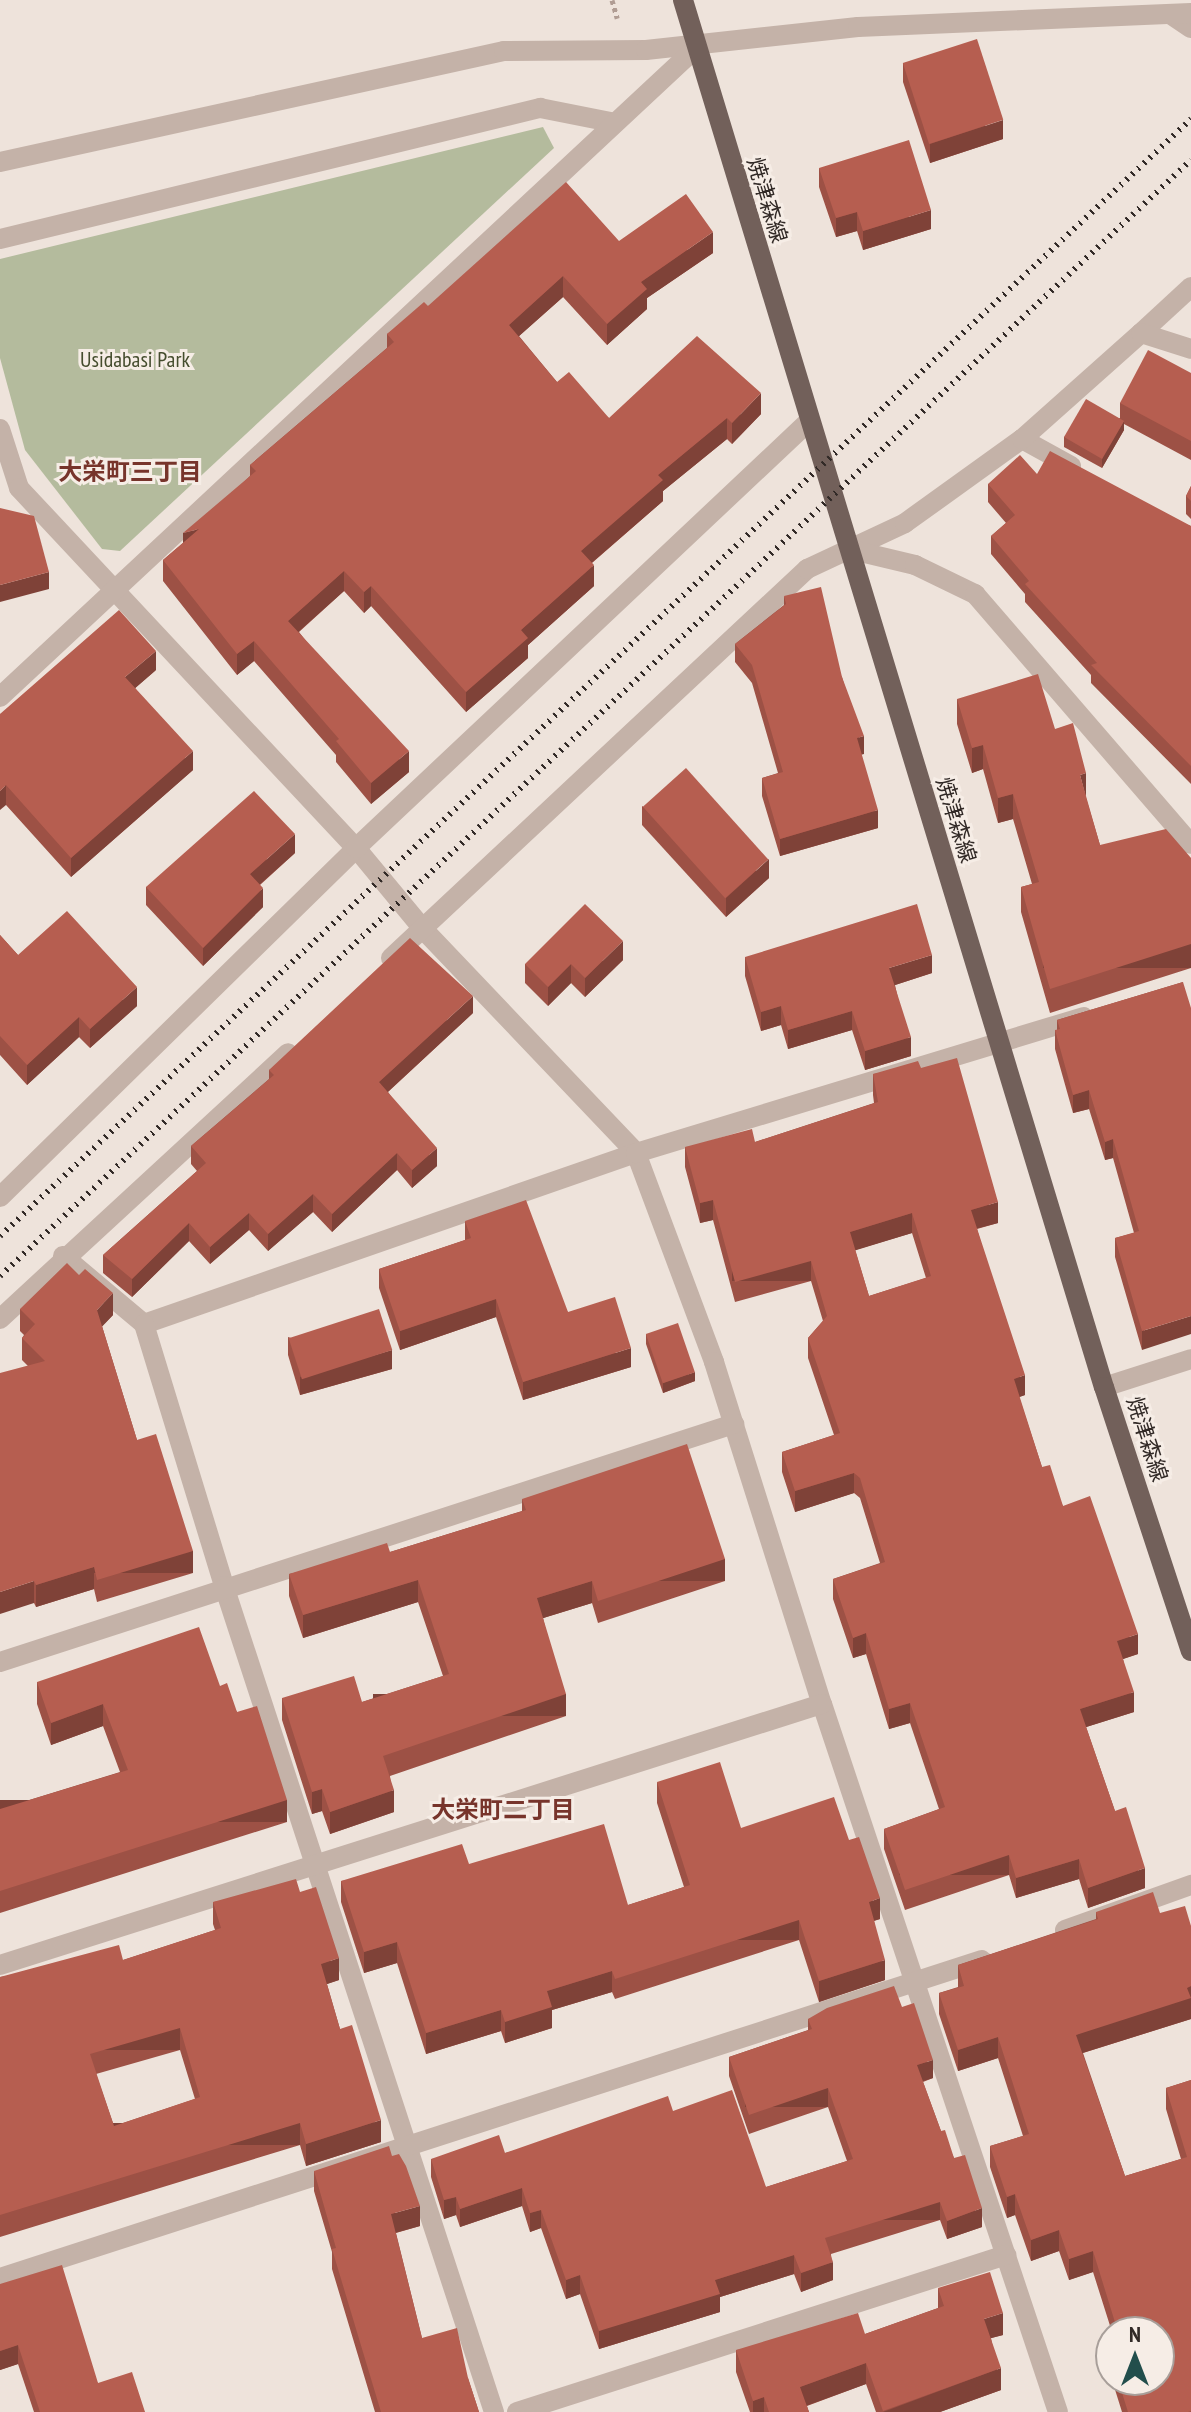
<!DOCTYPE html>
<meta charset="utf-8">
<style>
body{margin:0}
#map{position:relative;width:1191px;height:2412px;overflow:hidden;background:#eee3db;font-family:"PT Sans Narrow","Noto Sans JP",sans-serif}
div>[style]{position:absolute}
.green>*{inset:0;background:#b4bb9d}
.path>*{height:5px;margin-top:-2.5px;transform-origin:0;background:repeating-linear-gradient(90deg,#b09c93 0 4px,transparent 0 8px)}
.service>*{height:20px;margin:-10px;padding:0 10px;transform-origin:10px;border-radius:10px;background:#c4b2a8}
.minor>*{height:20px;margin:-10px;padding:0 10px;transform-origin:10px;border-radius:10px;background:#c4b2a8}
.tertiary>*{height:20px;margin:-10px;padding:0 10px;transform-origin:10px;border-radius:10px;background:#c4b2a8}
.primary>*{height:20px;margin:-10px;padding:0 10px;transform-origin:10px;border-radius:10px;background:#72605a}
.rail>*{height:6px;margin-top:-3px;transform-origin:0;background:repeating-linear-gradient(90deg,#322a27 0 2px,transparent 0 8px)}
.wall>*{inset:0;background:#9d5145}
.shaded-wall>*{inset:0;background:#7f4238;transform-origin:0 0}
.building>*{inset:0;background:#b65e50;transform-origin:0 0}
span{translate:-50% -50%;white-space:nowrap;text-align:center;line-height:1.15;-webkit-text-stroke:6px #f6ede6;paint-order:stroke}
.street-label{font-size:22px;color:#322a27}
.park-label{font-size:22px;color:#454d2e}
.neighbourhood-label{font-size:24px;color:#77342b;font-weight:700}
.north{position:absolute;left:1095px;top:2316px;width:80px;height:80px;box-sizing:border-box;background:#f6ede6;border:2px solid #a89f9a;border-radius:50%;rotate:0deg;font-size:22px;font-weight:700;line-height:32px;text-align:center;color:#322a27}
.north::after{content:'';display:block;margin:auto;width:28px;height:36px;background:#224e4c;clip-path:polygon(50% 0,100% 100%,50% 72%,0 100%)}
</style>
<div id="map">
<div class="green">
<i style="clip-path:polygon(543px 127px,554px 148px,120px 551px,102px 549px,25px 450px,0 358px,0 259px)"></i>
</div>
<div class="path">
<i style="left:612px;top:0;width:19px;rotate:74deg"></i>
</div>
<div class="service">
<i style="left:1170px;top:14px;width:25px;rotate:34deg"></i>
<i style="left:1141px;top:333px;width:68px;rotate:-42.6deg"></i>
</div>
<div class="minor">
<i style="left:0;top:162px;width:516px;rotate:-12.42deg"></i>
<i style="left:504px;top:51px;width:142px;rotate:-0.4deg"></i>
<i style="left:646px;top:50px;width:213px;rotate:-6.2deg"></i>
<i style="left:858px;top:27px;width:333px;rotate:-2.4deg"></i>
<i style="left:0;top:239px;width:556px;rotate:-13.64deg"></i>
<i style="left:540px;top:108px;width:72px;rotate:11.2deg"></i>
<i style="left:0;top:429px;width:62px;rotate:72.1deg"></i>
<i style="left:19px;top:488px;width:493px;rotate:46.9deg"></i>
<i style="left:356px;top:848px;width:105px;rotate:50.4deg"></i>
<i style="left:423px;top:929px;width:309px;rotate:46.4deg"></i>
<i style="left:636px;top:1153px;width:223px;rotate:69.5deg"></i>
<i style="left:714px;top:1362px;width:359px;rotate:72.5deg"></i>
<i style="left:822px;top:1704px;width:746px;rotate:71.57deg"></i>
<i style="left:1022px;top:439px;width:56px;rotate:28.9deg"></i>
<i style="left:0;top:697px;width:953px;rotate:-43deg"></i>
<i style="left:391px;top:958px;width:570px;rotate:-43.08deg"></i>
<i style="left:807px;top:569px;width:108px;rotate:-25.1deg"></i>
<i style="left:905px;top:523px;width:144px;rotate:-35.7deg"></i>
<i style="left:1022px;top:439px;width:159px;rotate:-41.7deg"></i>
<i style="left:1141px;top:333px;width:52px;rotate:17.7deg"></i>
<i style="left:0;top:1197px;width:499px;rotate:-44.4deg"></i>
<i style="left:356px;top:848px;width:621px;rotate:-43.3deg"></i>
<i style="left:63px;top:1256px;width:106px;rotate:40deg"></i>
<i style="left:144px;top:1324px;width:521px;rotate:-19.17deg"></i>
<i style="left:636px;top:1153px;width:468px;rotate:-16.9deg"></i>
<i style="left:0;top:1319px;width:392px;rotate:-42.7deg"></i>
<i style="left:144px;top:1324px;width:274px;rotate:73deg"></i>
<i style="left:224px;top:1586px;width:869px;rotate:71.9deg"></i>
<i style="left:1104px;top:1387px;width:91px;rotate:-17.8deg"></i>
<i style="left:0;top:1662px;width:772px;rotate:-17.97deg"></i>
<i style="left:1065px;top:1930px;width:134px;rotate:-19.7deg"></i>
<i style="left:0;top:1965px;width:862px;rotate:-17.62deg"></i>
<i style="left:0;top:2278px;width:1032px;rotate:-17.94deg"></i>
<i style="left:517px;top:2412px;width:514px;rotate:-17.8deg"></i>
</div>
<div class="tertiary">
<i style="left:848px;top:549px;width:69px;rotate:13.4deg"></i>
<i style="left:915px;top:565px;width:67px;rotate:25.8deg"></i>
<i style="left:975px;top:594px;width:330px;rotate:49.2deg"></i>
</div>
<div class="primary">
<i style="left:683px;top:0;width:1449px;rotate:73.12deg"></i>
<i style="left:1104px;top:1387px;width:278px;rotate:71.8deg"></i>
</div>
<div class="rail">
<i style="left:0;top:1236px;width:1633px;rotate:-43.16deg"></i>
<i style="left:0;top:1276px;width:1632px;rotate:-43.14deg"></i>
</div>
<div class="wall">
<i style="clip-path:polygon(903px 63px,1003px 139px,930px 163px,903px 82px)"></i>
<i style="clip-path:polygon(819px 168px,931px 229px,863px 250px,857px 231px,836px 237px,819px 187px)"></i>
<i style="clip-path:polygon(619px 241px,713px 253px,647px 298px,647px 309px,607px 345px,563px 297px,519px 336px,557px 382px,609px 418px,761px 414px,732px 444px,727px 439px,663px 491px,663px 501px,592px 563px,594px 586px,528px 645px,528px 658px,466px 712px,371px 606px,364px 613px,344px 591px,299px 632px,409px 772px,371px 804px,336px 762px,336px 755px,254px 661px,237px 675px,163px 581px,163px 560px,183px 543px,250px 476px,250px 465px,387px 348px,387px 334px,428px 306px)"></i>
<i style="clip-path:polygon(1191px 373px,1191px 460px,1124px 424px,1124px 430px,1102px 468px,1064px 447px,1064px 437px,1120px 418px,1120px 403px)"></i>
<i style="clip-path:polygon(1037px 474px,1191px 526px,1191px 784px,1091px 683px,1091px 675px,1025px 602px,1025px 594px,991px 554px,991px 536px,1006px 523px,988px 502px,988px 484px)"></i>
<i style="clip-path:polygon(1191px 486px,1191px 519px,1186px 514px,1186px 496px)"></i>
<i style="clip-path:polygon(784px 596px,842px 677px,864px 754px,861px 754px,878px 828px,780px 856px,762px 796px,762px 778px,778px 773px,752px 683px,735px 662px,735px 644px,784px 605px)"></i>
<i style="clip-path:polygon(156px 670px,135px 688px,193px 770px,71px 877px,6px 805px,0 714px)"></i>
<i style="clip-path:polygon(957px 699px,1055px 729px,1086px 798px,1100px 845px,1191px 858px,1191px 968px,1050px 1013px,1021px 912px,1021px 887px,1032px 884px,1013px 819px,998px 823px,983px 769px,972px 773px,957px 724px)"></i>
<i style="clip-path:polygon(642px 806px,769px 878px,726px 917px,642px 825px)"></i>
<i style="clip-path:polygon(295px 853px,260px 885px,263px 907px,203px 966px,146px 905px,146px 887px)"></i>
<i style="clip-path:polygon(0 935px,18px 955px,137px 1006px,90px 1048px,79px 1037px,27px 1085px,0 1055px)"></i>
<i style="clip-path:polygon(745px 957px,932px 973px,895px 985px,911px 1056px,865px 1070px,852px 1030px,788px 1049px,781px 1025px,761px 1031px,745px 976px)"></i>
<i style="clip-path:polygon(623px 960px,585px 997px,571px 983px,548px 1006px,525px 983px,525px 964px)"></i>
<i style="clip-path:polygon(1183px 982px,1142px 1350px,1115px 1257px,1115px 1238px,1134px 1233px,1113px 1158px,1105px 1160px,1089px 1109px,1073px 1113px,1055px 1049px,1055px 1030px,1057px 1030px,1057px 1020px)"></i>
<i style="clip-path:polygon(473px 1013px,388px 1092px,437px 1166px,412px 1188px,397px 1170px,332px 1232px,313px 1212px,268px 1251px,249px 1230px,210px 1264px,189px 1241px,132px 1297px,103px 1273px,103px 1255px,197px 1171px,191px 1164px,191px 1146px,269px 1079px,269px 1070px)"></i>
<i style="clip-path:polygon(evenodd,921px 1068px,998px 1223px,977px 1229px,1025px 1395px,1019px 1397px,1042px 1467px,1063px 1506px,1138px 1654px,1123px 1659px,1134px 1712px,1086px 1727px,1115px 1811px,1145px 1888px,1088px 1908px,1079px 1879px,1016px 1898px,1009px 1875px,905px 1910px,884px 1849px,884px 1829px,939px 1809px,910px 1723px,889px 1729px,866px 1654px,853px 1658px,833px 1599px,833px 1579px,880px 1563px,860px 1498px,854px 1493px,795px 1512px,782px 1472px,782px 1452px,834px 1435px,808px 1358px,808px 1338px,823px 1321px,811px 1281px,735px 1302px,713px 1220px,700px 1223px,685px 1167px,685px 1147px,755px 1142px,874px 1103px,873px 1095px,873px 1074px,921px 1068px,912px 1233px,926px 1278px,869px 1296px,855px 1250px,912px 1233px)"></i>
<i style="clip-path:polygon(465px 1221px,568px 1312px,631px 1367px,523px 1400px,496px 1317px,400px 1350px,379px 1288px,379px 1269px,465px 1240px)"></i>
<i style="clip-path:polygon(20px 1309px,113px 1315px,102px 1326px,137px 1440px,193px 1573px,97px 1602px,94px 1589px,36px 1607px,34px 1603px,28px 1366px,22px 1360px,22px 1338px,24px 1335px,20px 1331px)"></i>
<i style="clip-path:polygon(646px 1334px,695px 1381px,663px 1393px,646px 1344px)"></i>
<i style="clip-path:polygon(288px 1337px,392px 1369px,300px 1395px,288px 1355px)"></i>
<i style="clip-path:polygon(522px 1499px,725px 1581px,598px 1623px,592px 1603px,543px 1618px,566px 1716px,390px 1776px,394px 1812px,330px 1834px,322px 1811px,312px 1814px,282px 1720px,282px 1698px,362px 1702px,443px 1676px,418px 1602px,303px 1638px,289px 1596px,289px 1574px,390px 1552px,522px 1511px)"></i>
<i style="clip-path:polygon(37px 1682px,220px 1686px,237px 1712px,287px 1822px,0 1913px,0 1809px,120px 1772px,103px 1726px,51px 1745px,37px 1704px)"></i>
<i style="clip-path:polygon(657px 1782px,741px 1828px,849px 1840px,880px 1919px,874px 1921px,885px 1980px,819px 2002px,799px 1940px,615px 1999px,612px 1992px,552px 2010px,552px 2028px,505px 2043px,501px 2031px,426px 2054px,397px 1963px,364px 1973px,341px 1902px,341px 1881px,469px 1864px,628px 1905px,684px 1887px,657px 1803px)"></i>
<i style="clip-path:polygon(evenodd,300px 1892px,339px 1980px,327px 1984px,340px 2029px,381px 2142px,306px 2166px,300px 2145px,0 2237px,0 1977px,123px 1960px,215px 1930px,213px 1924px,213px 1902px,300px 1892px,180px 2050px,195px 2099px,114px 2126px,96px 2074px,180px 2050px)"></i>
<i style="clip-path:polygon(1096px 1912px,1160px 1913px,1191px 1926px,1191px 2019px,1083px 2053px,1125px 2176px,1181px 2159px,1166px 2109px,1166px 2088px,1191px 2080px,1191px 2412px,1122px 2412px,1112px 2380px,1159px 2380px,1159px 2332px,1112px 2332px,1093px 2272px,1069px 2280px,1059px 2251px,1031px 2261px,1015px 2215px,1007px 2218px,990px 2167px,990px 2146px,1023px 2136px,998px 2058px,958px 2071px,939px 2014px,939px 1993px,958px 1987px,958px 1965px,1096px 1919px)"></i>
<i style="clip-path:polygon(902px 2007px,933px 2078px,923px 2082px,941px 2131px,954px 2158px,982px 2227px,947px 2239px,940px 2220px,831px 2254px,833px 2280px,801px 2292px,794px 2274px,720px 2297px,720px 2312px,599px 2349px,580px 2294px,566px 2299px,541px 2228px,530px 2232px,522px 2206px,460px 2227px,456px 2215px,444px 2219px,431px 2177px,431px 2159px,505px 2153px,673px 2111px,766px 2187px,847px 2161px,828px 2107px,749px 2134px,729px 2076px,729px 2057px,808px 2030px,808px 2019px)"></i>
<i style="clip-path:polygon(314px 2171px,420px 2226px,396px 2233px,422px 2338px,468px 2378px,479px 2412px,375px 2412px,332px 2269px,332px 2252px,314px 2191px)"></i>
<i style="clip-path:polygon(0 2284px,98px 2383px,145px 2412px,34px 2412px,18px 2364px,0 2370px)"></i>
<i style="clip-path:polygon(938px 2288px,1003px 2335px,991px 2338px,1001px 2390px,940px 2412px,876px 2412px,866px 2384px,807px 2406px,809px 2412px,750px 2412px,736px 2372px,736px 2350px,865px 2334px,938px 2308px)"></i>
<i style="clip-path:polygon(1111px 2340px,1111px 2378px,1106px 2362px,1106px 2341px)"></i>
</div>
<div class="shaded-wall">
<i style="clip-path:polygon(1003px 120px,1003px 139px,930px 163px,930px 144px)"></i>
<i style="clip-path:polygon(931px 210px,931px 229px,863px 250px,863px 231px)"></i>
<i style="clip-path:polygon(857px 212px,857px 231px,836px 237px,836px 218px)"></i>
<i style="clip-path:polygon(713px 232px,713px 253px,647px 298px,647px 309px,607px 345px,607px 324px,641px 282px)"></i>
<i style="clip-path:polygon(563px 276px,563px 297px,509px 345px,509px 325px)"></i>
<i style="clip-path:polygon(761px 393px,761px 414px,732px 444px,732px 423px)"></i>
<i style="clip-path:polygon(727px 418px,727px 439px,663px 491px,663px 501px,581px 572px,581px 551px,658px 475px)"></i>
<i style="clip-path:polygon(1124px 421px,1124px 430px,1102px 468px,1102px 458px)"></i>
<i style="clip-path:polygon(199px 529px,183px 554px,183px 533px)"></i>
<i style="clip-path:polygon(594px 565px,594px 586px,528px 645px,528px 658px,466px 712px,466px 692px,521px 630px)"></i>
<i style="clip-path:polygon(344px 571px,344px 591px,288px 641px,288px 621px)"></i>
<i style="clip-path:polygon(49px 572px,49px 589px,0 602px,0 585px)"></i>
<i style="clip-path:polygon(371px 586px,371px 606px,364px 613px,364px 592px)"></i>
<i style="clip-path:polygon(254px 641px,254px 661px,237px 675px,237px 654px)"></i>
<i style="clip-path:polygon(156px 651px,156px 670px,125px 697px,125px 677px)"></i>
<i style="clip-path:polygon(864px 736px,864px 754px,857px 756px,857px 738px)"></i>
<i style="clip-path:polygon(983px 745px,983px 769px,972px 773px,972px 748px)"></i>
<i style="clip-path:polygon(193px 751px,193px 770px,71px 877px,71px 858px)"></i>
<i style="clip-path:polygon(409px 751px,409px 772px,371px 804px,371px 783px)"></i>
<i style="clip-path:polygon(1086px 773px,1086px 798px,1080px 775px)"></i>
<i style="clip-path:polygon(6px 785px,6px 805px,0 810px,0 791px)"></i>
<i style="clip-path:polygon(1013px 794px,1013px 819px,998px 823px,998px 798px)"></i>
<i style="clip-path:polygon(878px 810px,878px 828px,780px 856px,780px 839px)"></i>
<i style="clip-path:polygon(295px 834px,295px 853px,250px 893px,250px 874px)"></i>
<i style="clip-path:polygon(769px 859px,769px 878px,726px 917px,726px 898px)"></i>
<i style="clip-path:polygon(263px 888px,263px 907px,203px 966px,203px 948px)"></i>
<i style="clip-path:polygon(623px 941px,623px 960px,585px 997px,585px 978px)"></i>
<i style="left:1191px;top:944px;width:24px;height:148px;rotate:90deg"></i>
<i style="clip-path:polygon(932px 955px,932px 973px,889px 987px,889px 968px)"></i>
<i style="clip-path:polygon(571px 964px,571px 983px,548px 1006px,548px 987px)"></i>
<i style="clip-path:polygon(137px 987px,137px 1006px,90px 1048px,90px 1029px)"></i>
<i style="clip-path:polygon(473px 996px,473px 1013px,379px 1100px,379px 1082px)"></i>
<i style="clip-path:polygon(781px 1006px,781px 1025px,761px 1031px,761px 1012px)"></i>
<i style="clip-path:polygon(852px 1011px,852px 1030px,788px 1049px,788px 1030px)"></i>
<i style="clip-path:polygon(79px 1017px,79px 1037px,27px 1085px,27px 1065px)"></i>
<i style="clip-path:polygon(911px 1037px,911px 1056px,865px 1070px,865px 1051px)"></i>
<i style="clip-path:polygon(1089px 1090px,1089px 1109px,1073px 1113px,1073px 1095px)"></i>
<i style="clip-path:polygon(1113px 1139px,1113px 1158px,1105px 1160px,1105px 1142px)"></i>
<i style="clip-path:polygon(437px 1148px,437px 1166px,412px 1188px,412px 1170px)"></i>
<i style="clip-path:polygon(397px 1153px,397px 1170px,332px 1232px,332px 1214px)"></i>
<i style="clip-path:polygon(313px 1194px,313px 1212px,268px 1251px,268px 1234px)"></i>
<i style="clip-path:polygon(713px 1200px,713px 1220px,700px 1223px,700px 1203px)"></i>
<i style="clip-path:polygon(998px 1202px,998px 1223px,971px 1230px,971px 1210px)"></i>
<i style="clip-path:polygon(249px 1213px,249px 1230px,210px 1264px,210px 1247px)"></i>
<i style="clip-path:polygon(912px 1213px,912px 1233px,850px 1252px,850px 1232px)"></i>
<i style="clip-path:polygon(189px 1223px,189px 1241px,132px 1297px,132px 1279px)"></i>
<i style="left:811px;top:1261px;width:20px;height:79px;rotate:90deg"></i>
<i style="clip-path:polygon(113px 1293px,113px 1315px,97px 1332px,97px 1310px)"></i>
<i style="clip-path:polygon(496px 1299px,496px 1317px,400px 1350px,400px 1331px)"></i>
<i style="clip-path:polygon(1191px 1316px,1191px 1334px,1142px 1350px,1142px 1331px)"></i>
<i style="clip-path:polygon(631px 1348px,631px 1367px,523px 1400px,523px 1382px)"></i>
<i style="clip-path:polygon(392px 1350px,392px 1369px,300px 1395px,300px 1377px)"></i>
<i style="clip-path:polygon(695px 1372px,695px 1381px,663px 1393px,663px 1383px)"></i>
<i style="clip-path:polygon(1025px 1375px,1025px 1395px,1014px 1399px,1014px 1379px)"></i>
<i style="clip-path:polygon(854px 1473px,854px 1493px,795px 1512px,795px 1491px)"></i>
<i style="left:193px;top:1551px;width:22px;height:100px;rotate:90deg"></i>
<i style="left:725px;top:1559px;width:22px;height:134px;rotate:90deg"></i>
<i style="clip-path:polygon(94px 1567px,94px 1589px,36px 1607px,36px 1585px)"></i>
<i style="clip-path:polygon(418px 1580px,418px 1602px,303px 1638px,303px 1615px)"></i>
<i style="clip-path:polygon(34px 1581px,34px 1603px,0 1614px,0 1592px)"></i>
<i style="clip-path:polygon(592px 1581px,592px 1603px,537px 1620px,537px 1598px)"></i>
<i style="clip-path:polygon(866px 1633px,866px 1654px,853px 1658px,853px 1638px)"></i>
<i style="clip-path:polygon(1138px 1634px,1138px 1654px,1117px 1661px,1117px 1641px)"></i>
<i style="clip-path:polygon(1134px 1692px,1134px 1712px,1080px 1729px,1080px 1709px)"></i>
<i style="left:566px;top:1694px;width:22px;height:193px;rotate:90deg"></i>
<i style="clip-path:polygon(910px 1703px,910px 1723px,889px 1729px,889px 1709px)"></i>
<i style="clip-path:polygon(103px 1704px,103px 1726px,51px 1745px,51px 1723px)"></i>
<i style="clip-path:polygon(322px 1789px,322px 1811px,312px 1814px,312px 1792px)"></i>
<i style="clip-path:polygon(394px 1790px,394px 1812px,330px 1834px,330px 1812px)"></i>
<i style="left:287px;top:1800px;width:22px;height:301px;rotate:90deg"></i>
<i style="left:1009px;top:1855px;width:20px;height:110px;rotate:90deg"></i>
<i style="clip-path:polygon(1079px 1859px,1079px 1879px,1016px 1898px,1016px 1878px)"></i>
<i style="clip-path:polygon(1145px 1868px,1145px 1888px,1088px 1908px,1088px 1888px)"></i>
<i style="clip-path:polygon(880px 1898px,880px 1919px,869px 1922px,869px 1902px)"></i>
<i style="left:799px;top:1920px;width:20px;height:193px;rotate:90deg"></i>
<i style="clip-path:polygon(397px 1942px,397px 1963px,364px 1973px,364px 1952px)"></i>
<i style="clip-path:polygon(339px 1958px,339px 1980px,321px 1986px,321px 1964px)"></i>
<i style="clip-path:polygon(885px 1960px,885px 1980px,819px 2002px,819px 1981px)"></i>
<i style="clip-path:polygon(612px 1971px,612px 1992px,552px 2010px,552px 2028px,505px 2043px,505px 2022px,547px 1991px)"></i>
<i style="clip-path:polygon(1191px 1986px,1191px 2019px,1076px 2055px,1076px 2035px)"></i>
<i style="clip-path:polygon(501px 2010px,501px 2031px,426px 2054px,426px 2033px)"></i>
<i style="left:180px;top:2028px;width:22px;height:94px;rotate:90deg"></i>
<i style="clip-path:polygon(998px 2037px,998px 2058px,958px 2071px,958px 2050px)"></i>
<i style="clip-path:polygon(933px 2060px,933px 2078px,917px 2083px,917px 2065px)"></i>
<i style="left:828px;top:2088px;width:19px;height:83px;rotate:90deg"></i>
<i style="clip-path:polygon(381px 2120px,381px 2142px,306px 2166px,306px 2144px)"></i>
<i style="left:300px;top:2123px;width:22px;height:314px;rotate:90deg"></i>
<i style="clip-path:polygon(522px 2188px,522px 2206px,460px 2227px,460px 2209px)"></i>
<i style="clip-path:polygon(1015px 2194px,1015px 2215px,1007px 2218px,1007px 2197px)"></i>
<i style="clip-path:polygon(456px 2197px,456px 2215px,444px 2219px,444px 2200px)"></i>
<i style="left:940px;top:2202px;width:18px;height:121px;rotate:90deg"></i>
<i style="clip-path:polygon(420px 2206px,420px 2226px,391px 2234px,391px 2214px)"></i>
<i style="clip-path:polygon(982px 2208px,982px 2227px,947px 2239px,947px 2221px)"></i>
<i style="clip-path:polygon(541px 2210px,541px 2228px,530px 2232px,530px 2213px)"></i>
<i style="clip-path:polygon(1059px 2230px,1059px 2251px,1031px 2261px,1031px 2240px)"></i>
<i style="clip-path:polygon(1093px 2251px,1093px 2272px,1069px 2280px,1069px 2259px)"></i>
<i style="clip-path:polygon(794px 2255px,794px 2274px,720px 2297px,720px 2312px,599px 2349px,599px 2331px,715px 2280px)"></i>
<i style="clip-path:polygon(833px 2262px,833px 2280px,801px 2292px,801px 2273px)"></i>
<i style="clip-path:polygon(580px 2275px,580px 2294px,566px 2299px,566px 2280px)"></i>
<i style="clip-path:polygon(1003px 2313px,1003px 2335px,984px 2340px,984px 2319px)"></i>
<i style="clip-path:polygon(18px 2345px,18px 2364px,0 2370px,0 2351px)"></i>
<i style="clip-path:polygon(866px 2363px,866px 2384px,800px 2408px,800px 2387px)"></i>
<i style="clip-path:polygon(1001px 2368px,1001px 2390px,940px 2412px,883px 2412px)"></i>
<i style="clip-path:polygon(764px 2397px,764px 2412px,753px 2412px,753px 2401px)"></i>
</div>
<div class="building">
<i style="left:977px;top:39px;width:85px;height:78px;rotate:72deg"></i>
<i style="clip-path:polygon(909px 140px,931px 210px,863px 231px,857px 212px,836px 218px,819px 168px)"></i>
<i style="clip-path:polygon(566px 182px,619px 241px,686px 194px,713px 232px,641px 282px,647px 289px,607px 324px,563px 276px,509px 325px,557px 382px,569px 372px,609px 418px,697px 336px,761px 393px,732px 423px,727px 418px,658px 475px,663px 480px,581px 551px,594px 565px,521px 630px,528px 638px,466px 692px,371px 586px,364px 592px,344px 571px,288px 621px,409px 751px,371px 783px,336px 741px,339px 739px,254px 641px,237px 654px,163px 560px,199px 529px,183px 533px,256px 471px,250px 465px,394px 342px,387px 334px,424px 302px,428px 306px)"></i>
<i style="clip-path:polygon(1148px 350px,1191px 373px,1191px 441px,1120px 403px)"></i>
<i style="left:1086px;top:399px;width:44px;height:44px;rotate:30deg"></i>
<i style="clip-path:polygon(1050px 451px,1191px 526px,1191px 766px,1091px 665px,1097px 663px,1025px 584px,1029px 581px,991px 536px,1015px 515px,988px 484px,1020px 455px,1037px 474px)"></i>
<i style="clip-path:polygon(1191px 486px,1191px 501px,1186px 496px)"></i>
<i style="clip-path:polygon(0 508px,34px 516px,49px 572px,0 585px)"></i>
<i style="clip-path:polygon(821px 587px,842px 677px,864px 736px,857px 738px,878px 810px,780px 839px,762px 778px,783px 772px,752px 665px,735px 644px,786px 604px,784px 596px)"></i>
<i style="clip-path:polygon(119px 610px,156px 651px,125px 677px,193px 751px,71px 858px,6px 785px,0 791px,0 714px)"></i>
<i style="clip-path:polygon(1038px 674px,1055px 729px,1073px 723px,1086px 773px,1080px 775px,1100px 845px,1166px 829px,1191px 858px,1191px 944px,1050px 989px,1021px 887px,1039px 882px,1013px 794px,998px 798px,983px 745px,972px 748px,957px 699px)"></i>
<i style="left:686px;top:768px;width:123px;height:58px;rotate:48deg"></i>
<i style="clip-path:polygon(254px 791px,295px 834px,250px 874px,263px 888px,203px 948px,146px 887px)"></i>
<i style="clip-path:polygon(585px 904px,623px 941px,585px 978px,571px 964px,548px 987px,525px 964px)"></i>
<i style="clip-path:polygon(917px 904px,932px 955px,889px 968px,911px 1037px,865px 1051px,852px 1011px,788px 1030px,781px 1006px,761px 1012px,745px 957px)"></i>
<i style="clip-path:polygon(67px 911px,137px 987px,90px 1029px,79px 1017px,27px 1065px,0 1036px,0 935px,18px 955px)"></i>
<i style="clip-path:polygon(410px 938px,473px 996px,379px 1082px,437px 1148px,412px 1170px,397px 1153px,332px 1214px,313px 1194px,268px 1234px,249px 1213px,210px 1247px,189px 1223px,132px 1279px,103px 1255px,206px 1163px,191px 1146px,274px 1075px,269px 1070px)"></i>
<i style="clip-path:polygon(1183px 982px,1191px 1008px,1191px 1316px,1142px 1331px,1115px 1238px,1139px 1231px,1113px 1139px,1105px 1142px,1089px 1090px,1073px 1095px,1055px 1030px,1060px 1029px,1057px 1020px)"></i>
<i style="clip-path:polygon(evenodd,957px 1058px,998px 1202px,971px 1210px,1025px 1375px,1014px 1379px,1042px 1467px,1050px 1465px,1063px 1506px,1090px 1496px,1138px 1634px,1117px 1641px,1134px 1692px,1080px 1709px,1115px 1811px,1126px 1807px,1145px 1868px,1088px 1888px,1079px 1859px,1016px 1878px,1009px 1855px,905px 1890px,884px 1829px,945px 1807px,910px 1703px,889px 1709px,866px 1633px,853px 1638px,833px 1579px,885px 1562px,860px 1478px,854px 1473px,795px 1491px,782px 1452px,840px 1433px,808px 1338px,827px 1316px,811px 1261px,735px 1282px,713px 1200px,700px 1203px,685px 1147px,752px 1129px,755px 1142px,878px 1102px,873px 1074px,918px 1061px,921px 1068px,957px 1058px,912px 1213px,931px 1276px,869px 1296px,850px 1232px,912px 1213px)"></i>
<i style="clip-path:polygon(526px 1200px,568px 1312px,615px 1297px,631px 1348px,523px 1382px,496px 1299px,400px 1331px,379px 1269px,471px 1238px,465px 1221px)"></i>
<i style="clip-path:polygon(67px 1263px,79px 1275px,85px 1269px,113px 1293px,97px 1310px,137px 1440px,156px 1434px,193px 1551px,97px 1580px,94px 1567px,36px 1585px,34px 1581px,0 1592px,0 1373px,45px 1361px,22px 1338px,35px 1324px,20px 1309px)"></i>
<i style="left:379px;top:1309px;width:43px;height:95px;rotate:72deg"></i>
<i style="left:678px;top:1323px;width:52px;height:34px;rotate:71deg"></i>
<i style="clip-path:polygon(687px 1444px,725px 1559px,598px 1601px,592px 1581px,537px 1598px,566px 1694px,383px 1756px,394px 1790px,330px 1812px,322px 1789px,312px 1792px,282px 1698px,354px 1676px,362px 1702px,449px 1674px,418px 1580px,303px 1615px,289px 1574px,387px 1543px,390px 1552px,526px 1510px,522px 1499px)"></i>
<i style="clip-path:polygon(199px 1627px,220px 1686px,227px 1683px,237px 1712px,257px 1706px,287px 1800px,0 1891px,0 1809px,128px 1770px,103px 1704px,51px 1723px,37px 1682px)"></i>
<i style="clip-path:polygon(720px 1762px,741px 1828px,834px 1797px,849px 1840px,859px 1837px,880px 1898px,869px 1902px,885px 1960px,819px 1981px,799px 1920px,615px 1979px,612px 1971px,547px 1991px,552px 2007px,505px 2022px,501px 2010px,426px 2033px,397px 1942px,364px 1952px,341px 1881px,462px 1844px,469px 1864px,604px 1824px,628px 1905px,690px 1885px,657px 1782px)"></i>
<i style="clip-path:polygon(evenodd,296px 1879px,300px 1892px,316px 1887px,339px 1958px,321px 1964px,340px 2029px,352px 2025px,381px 2120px,306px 2144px,300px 2123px,0 2215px,0 1977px,119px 1945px,123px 1960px,221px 1928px,213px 1902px,296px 1879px,180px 2028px,200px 2097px,114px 2126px,90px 2054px,180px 2028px)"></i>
<i style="clip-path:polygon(1153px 1892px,1160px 1913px,1185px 1906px,1191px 1926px,1191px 1986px,1187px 1988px,1191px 1998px,1076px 2035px,1125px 2176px,1187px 2157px,1166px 2088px,1191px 2080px,1191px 2411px,1188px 2412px,1128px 2412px,1118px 2380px,1159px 2380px,1159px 2332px,1118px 2332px,1093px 2251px,1069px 2259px,1059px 2230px,1031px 2240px,1015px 2194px,1007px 2197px,990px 2146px,1029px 2134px,998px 2037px,958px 2050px,939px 1993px,964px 1986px,958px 1965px,1098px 1919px,1096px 1912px)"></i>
<i style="clip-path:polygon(894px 1986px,902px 2007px,914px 2003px,933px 2060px,917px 2065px,941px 2131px,945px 2130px,954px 2158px,965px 2155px,982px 2208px,947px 2221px,940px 2202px,825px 2238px,833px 2262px,801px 2273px,794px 2255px,715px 2280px,720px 2294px,599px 2331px,580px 2275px,566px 2280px,541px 2210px,530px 2213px,522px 2188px,460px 2209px,456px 2197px,444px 2200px,431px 2159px,499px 2135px,505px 2153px,668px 2096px,673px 2111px,732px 2090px,766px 2187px,853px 2159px,828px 2088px,749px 2115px,729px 2057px,812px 2029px,808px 2019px,827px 2008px)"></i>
<i style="clip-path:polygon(389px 2146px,392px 2156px,399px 2154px,406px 2166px,420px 2206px,391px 2214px,422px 2338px,457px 2328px,468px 2378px,479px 2412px,381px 2412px,332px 2249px,336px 2248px,314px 2171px)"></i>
<i style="clip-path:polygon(62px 2265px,98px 2383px,132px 2372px,145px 2412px,40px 2412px,18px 2345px,0 2351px,0 2284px)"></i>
<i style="clip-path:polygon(990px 2272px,1003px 2313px,984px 2319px,1001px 2368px,883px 2411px,866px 2363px,800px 2387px,809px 2412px,769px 2412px,764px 2397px,753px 2401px,736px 2350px,858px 2313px,865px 2334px,944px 2306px,938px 2288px)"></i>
<i style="clip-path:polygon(1111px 2340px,1111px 2357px,1106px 2341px)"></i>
</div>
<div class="street-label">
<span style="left:767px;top:200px;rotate:73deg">焼津森線</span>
<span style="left:956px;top:820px;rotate:73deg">焼津森線</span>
<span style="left:1147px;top:1439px;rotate:72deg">焼津森線</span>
</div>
<div class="park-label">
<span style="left:135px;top:360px">Usidabasi Park</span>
</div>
<div class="neighbourhood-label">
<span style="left:130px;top:472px">大栄町三丁目</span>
<span style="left:503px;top:1810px">大栄町二丁目</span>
</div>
<div class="north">N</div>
</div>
